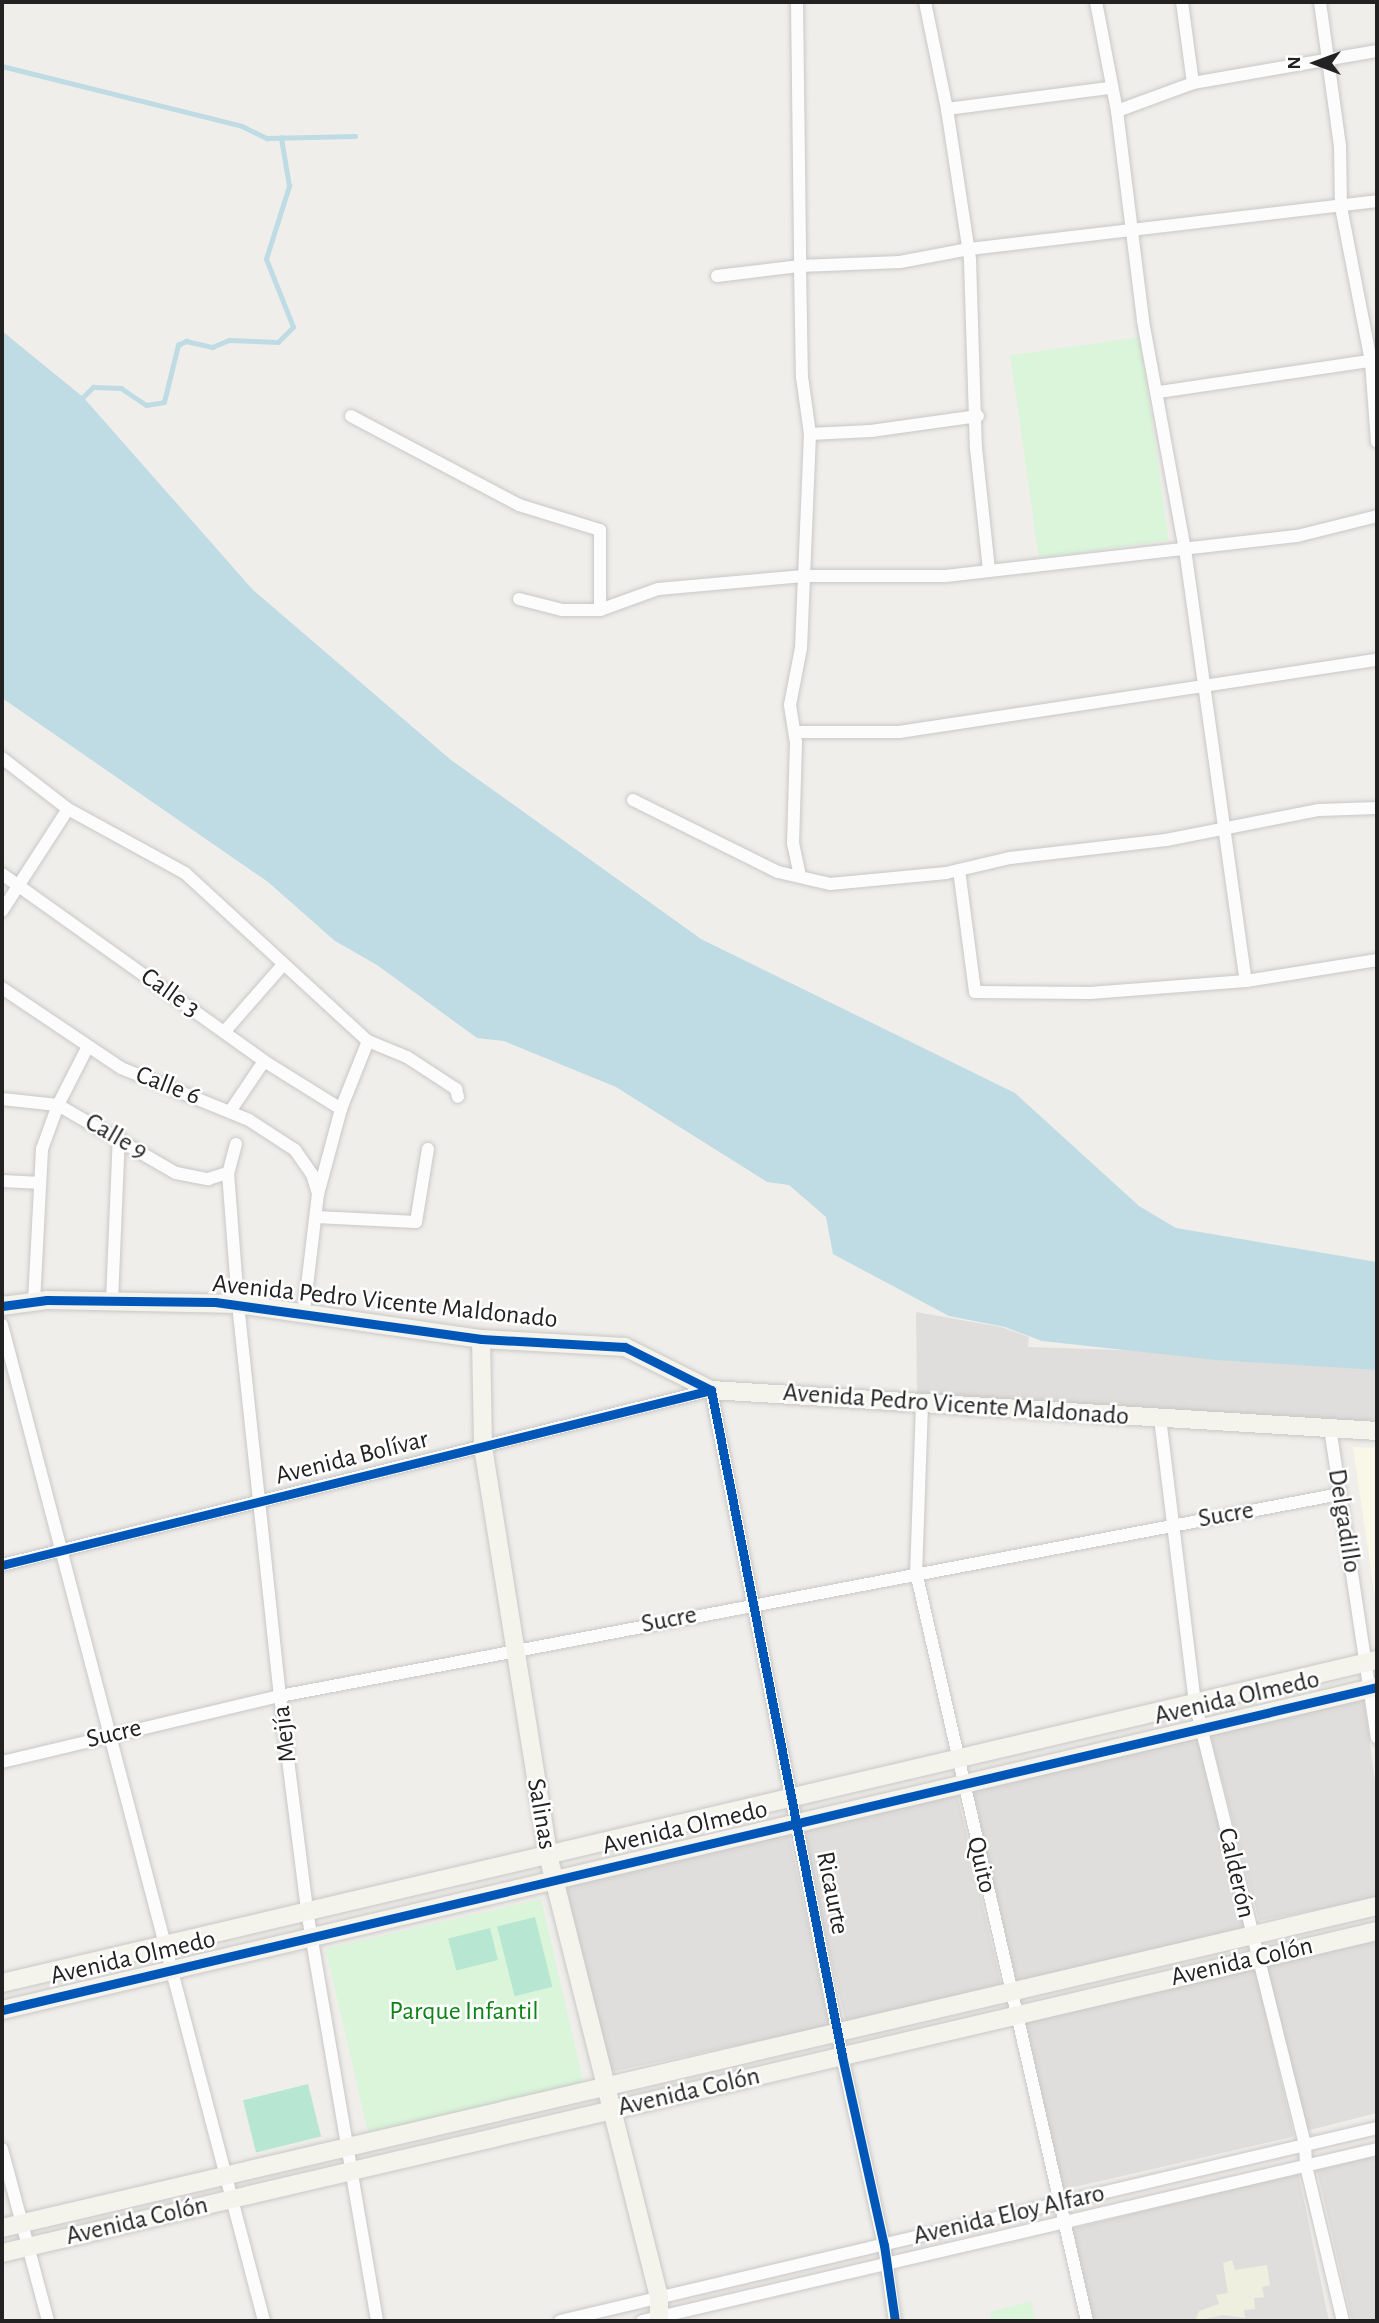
<!DOCTYPE html>
<meta charset="utf-8">
<style>
body{margin:0}
#map{position:relative;width:1379px;height:2323px;overflow:hidden;background:#f0eeeb;font-family:"Alegreya Sans",sans-serif}
div>[style]{position:absolute}
.residential>*{inset:0;background:#dfdedc;transform-origin:0 0}
.education>*{inset:0;background:#f8f7e8}
.farmland>*{inset:0;background:#efefdf}
.park>*{inset:0;background:#daf5da;transform-origin:0 0}
.pitch>*{inset:0;background:#b7e6d2;transform-origin:0 0}
.water>*{inset:0;background:#bfdbe3}
.stream>*{height:4.5px;margin:-2.25px;padding:0 2.25px;transform-origin:2.25px;border-radius:2.25px;background:#bfdbe3}
.roads{filter:drop-shadow(0 0 2px #c9c8c7) drop-shadow(0 0 2px #c9c8c7)}
.street>*{height:12px;margin:-6px;padding:0 6px;transform-origin:6px;border-radius:6px;background:#fdfcfc}
.secondary>*{height:18px;margin:-9px;padding:0 9px;transform-origin:9px;border-radius:9px;background:#f4f4ed}
.cycleway>*{height:9px;margin:-4.5px;padding:0 4.5px;transform-origin:4.5px;border-radius:4.5px;background:#0057b8}
span{translate:-50% -50%;white-space:nowrap;text-align:center;line-height:1.15;-webkit-text-stroke:5px #fff;paint-order:stroke}
.street-label{font-size:26px;color:#222}
.park-label{font-size:26px;color:#0c8416}
.frame{position:absolute;inset:0;border:4px solid #222;pointer-events:none}
.north{position:absolute;left:1281px;top:28px;width:70px;height:70px;-webkit-text-stroke:5px #fff;paint-order:stroke;rotate:270deg;font-size:19px;font-weight:700;line-height:28px;text-align:center;color:#222}
.north::after{content:'';display:block;margin:auto;width:24px;height:32px;background:#222;clip-path:polygon(50% 0,100% 100%,50% 72%,0 100%)}
</style>
<div id="map">
<div class="residential">
<i style="clip-path:polygon(916px 1312px,1001px 1327px,1029px 1337px,1028px 1347px,1238px 1354px,1377px 1368px,1377px 1425px,917px 1397px)"></i>
<i style="clip-path:polygon(1363px 1690px,1377px 1798px,1377px 1898px,1259px 1921px,1208px 1727px)"></i>
<i style="left:1202px;top:1728px;width:213px;height:245px;rotate:77deg"></i>
<i style="left:956px;top:1789px;width:207px;height:160px;rotate:77deg"></i>
<i style="left:788px;top:1830px;width:200px;height:232px;rotate:78deg"></i>
<i style="clip-path:polygon(1377px 1941px,1377px 2113px,1306px 2131px,1266px 1965px)"></i>
<i style="left:1254px;top:1963px;width:178px;height:243px;rotate:77deg"></i>
<i style="clip-path:polygon(1377px 2156px,1377px 2321px,1352px 2321px,1317px 2170px)"></i>
<i style="clip-path:polygon(1298px 2172px,1329px 2321px,1092px 2321px,1071px 2229px)"></i>
</div>
<div class="education">
<i style="clip-path:polygon(1353px 1447px,1377px 1448px,1377px 1612px)"></i>
</div>
<div class="farmland">
<i style="clip-path:polygon(1232px 2260px,1235px 2270px,1267px 2265px,1270px 2285px,1262px 2287px,1264px 2297px,1254px 2298px,1255px 2309px,1244px 2310px,1245px 2318px,1223px 2315px,1195px 2321px,1199px 2311px,1219px 2304px,1216px 2295px,1228px 2293px,1223px 2263px)"></i>
</div>
<div class="park">
<i style="left:1140px;top:337px;width:205px;height:131px;rotate:82deg"></i>
<i style="left:541px;top:1899px;width:192px;height:221px;rotate:77deg"></i>
<i style="clip-path:polygon(1031px 2301px,1035px 2321px,991px 2321px,990px 2312px)"></i>
</div>
<div class="pitch">
<i style="left:535px;top:1917px;width:72px;height:39px;rotate:76deg"></i>
<i style="left:490px;top:1928px;width:33px;height:43px;rotate:76deg"></i>
<i style="left:308px;top:2084px;width:54px;height:67px;rotate:76deg"></i>
</div>
<div class="water">
<i style="clip-path:polygon(2px 331px,83px 397px,253px 590px,451px 760px,701px 939px,1015px 1093px,1139px 1206px,1176px 1228px,1377px 1262px,1377px 1370px,1216px 1360px,1042px 1341px,1005px 1327px,949px 1316px,833px 1254px,826px 1217px,789px 1185px,767px 1182px,616px 1087px,504px 1041px,477px 1038px,377px 965px,335px 941px,268px 882px,2px 698px)"></i>
</div>
<div class="stream">
<i style="left:2px;top:66px;width:247px;rotate:14deg"></i>
<i style="left:242px;top:126px;width:28px;rotate:26deg"></i>
<i style="left:267px;top:138px;width:88px;rotate:-1.3deg"></i>
<i style="left:83px;top:397px;width:14px;rotate:-45deg"></i>
<i style="left:93px;top:387px;width:28px;rotate:2deg"></i>
<i style="left:121px;top:388px;width:30px;rotate:34deg"></i>
<i style="left:146px;top:405px;width:18px;rotate:-9deg"></i>
<i style="left:164px;top:402px;width:59px;rotate:-76.2deg"></i>
<i style="left:178px;top:345px;width:9px;rotate:-27deg"></i>
<i style="left:186px;top:341px;width:27px;rotate:13deg"></i>
<i style="left:212px;top:347px;width:18px;rotate:-22deg"></i>
<i style="left:229px;top:340px;width:49px;rotate:2.3deg"></i>
<i style="left:278px;top:342px;width:21px;rotate:-45deg"></i>
<i style="left:293px;top:327px;width:73px;rotate:-111.7deg"></i>
<i style="left:266px;top:259px;width:77px;rotate:-72.5deg"></i>
<i style="left:289px;top:186px;width:49px;rotate:-99.5deg"></i>
</div>
<div class="roads">
<div class="street">
<i style="left:797px;top:2px;width:264px;rotate:89.3deg"></i>
<i style="left:800px;top:266px;width:100px;rotate:-2.3deg"></i>
<i style="left:900px;top:262px;width:70px;rotate:-10.7deg"></i>
<i style="left:969px;top:249px;width:411px;rotate:-6.7deg"></i>
<i style="left:925px;top:2px;width:109px;rotate:78.4deg"></i>
<i style="left:947px;top:109px;width:163px;rotate:-7.4deg"></i>
<i style="left:1096px;top:2px;width:111px;rotate:79.1deg"></i>
<i style="left:1117px;top:111px;width:212px;rotate:82.9deg"></i>
<i style="left:1143px;top:321px;width:232px;rotate:79.6deg"></i>
<i style="left:1185px;top:549px;width:436px;rotate:82deg"></i>
<i style="left:1182px;top:2px;width:82px;rotate:82.3deg"></i>
<i style="left:1320px;top:2px;width:145px;rotate:82.1deg"></i>
<i style="left:1340px;top:146px;width:61px;rotate:89.1deg"></i>
<i style="left:1341px;top:207px;width:158px;rotate:79deg"></i>
<i style="left:1371px;top:362px;width:80px;rotate:85.7deg"></i>
<i style="left:947px;top:109px;width:153px;rotate:81.3deg"></i>
<i style="left:970px;top:260px;width:188px;rotate:88.2deg"></i>
<i style="left:976px;top:448px;width:123px;rotate:83.9deg"></i>
<i style="left:1117px;top:111px;width:81px;rotate:-20.2deg"></i>
<i style="left:1193px;top:83px;width:187px;rotate:-9.9deg"></i>
<i style="left:717px;top:276px;width:84px;rotate:-6.9deg"></i>
<i style="left:800px;top:266px;width:111px;rotate:89deg"></i>
<i style="left:802px;top:377px;width:58px;rotate:82deg"></i>
<i style="left:810px;top:434px;width:214px;rotate:92.4deg"></i>
<i style="left:801px;top:648px;width:58px;rotate:100.9deg"></i>
<i style="left:790px;top:705px;width:38px;rotate:81deg"></i>
<i style="left:796px;top:743px;width:100px;rotate:91.7deg"></i>
<i style="left:793px;top:843px;width:34px;rotate:78deg"></i>
<i style="left:1159px;top:392px;width:220px;rotate:-8.4deg"></i>
<i style="left:351px;top:416px;width:190px;rotate:27.9deg"></i>
<i style="left:519px;top:505px;width:85px;rotate:17.2deg"></i>
<i style="left:600px;top:530px;width:80px;rotate:90deg"></i>
<i style="left:810px;top:434px;width:61px;rotate:-2.8deg"></i>
<i style="left:871px;top:431px;width:108px;rotate:-8deg"></i>
<i style="left:519px;top:599px;width:44px;rotate:14.3deg"></i>
<i style="left:562px;top:610px;width:38px"></i>
<i style="left:600px;top:610px;width:62px;rotate:-19.9deg"></i>
<i style="left:658px;top:589px;width:146px;rotate:-5.1deg"></i>
<i style="left:803px;top:576px;width:142px"></i>
<i style="left:945px;top:576px;width:354px;rotate:-6.5deg"></i>
<i style="left:1297px;top:536px;width:82px;rotate:-14deg"></i>
<i style="left:795px;top:732px;width:104px"></i>
<i style="left:899px;top:732px;width:483px;rotate:-8.6deg"></i>
<i style="left:2px;top:758px;width:83px;rotate:37.7deg"></i>
<i style="left:68px;top:809px;width:133px;rotate:28.7deg"></i>
<i style="left:185px;top:873px;width:248px;rotate:42.6deg"></i>
<i style="left:368px;top:1041px;width:73px;rotate:111.7deg"></i>
<i style="left:341px;top:1109px;width:88px;rotate:105.1deg"></i>
<i style="left:318px;top:1194px;width:119px;rotate:96.8deg"></i>
<i style="left:633px;top:800px;width:162px;rotate:26.4deg"></i>
<i style="left:778px;top:872px;width:53px;rotate:13deg"></i>
<i style="left:830px;top:884px;width:117px;rotate:-5.4deg"></i>
<i style="left:946px;top:873px;width:66px;rotate:-13.2deg"></i>
<i style="left:1010px;top:858px;width:157px;rotate:-6.6deg"></i>
<i style="left:1166px;top:840px;width:156px;rotate:-11.1deg"></i>
<i style="left:1319px;top:810px;width:58px;rotate:-2deg"></i>
<i style="left:959px;top:870px;width:123px;rotate:82.5deg"></i>
<i style="left:975px;top:992px;width:115px;rotate:0.5deg"></i>
<i style="left:1090px;top:993px;width:156px;rotate:-4.4deg"></i>
<i style="left:1246px;top:981px;width:133px;rotate:-9.1deg"></i>
<i style="left:2px;top:874px;width:322px;rotate:35.5deg"></i>
<i style="left:264px;top:1061px;width:91px;rotate:31.9deg"></i>
<i style="left:2px;top:911px;width:121px;rotate:-57.1deg"></i>
<i style="left:2px;top:988px;width:143px;rotate:33.9deg"></i>
<i style="left:121px;top:1068px;width:138px;rotate:22.1deg"></i>
<i style="left:249px;top:1120px;width:55px;rotate:33.1deg"></i>
<i style="left:295px;top:1150px;width:29px;rotate:55deg"></i>
<i style="left:312px;top:1174px;width:21px;rotate:73deg"></i>
<i style="left:225px;top:1031px;width:86px;rotate:-48.8deg"></i>
<i style="left:368px;top:1041px;width:42px;rotate:22.3deg"></i>
<i style="left:407px;top:1057px;width:59px;rotate:33.1deg"></i>
<i style="left:456px;top:1089px;width:8px;rotate:76deg"></i>
<i style="left:2px;top:1099px;width:56px;rotate:6.1deg"></i>
<i style="left:58px;top:1105px;width:136px;rotate:30deg"></i>
<i style="left:176px;top:1173px;width:33px;rotate:11deg"></i>
<i style="left:208px;top:1179px;width:21px;rotate:-17deg"></i>
<i style="left:231px;top:1110px;width:59px;rotate:-56deg"></i>
<i style="left:236px;top:1144px;width:30px;rotate:105deg"></i>
<i style="left:228px;top:1173px;width:131px;rotate:85.6deg"></i>
<i style="left:238px;top:1304px;width:394px;rotate:83.9deg"></i>
<i style="left:280px;top:1696px;width:217px;rotate:82.8deg"></i>
<i style="left:307px;top:1911px;width:416px;rotate:80.3deg"></i>
<i style="left:2px;top:1181px;width:35px;rotate:3deg"></i>
<i style="left:316px;top:1217px;width:100px;rotate:2.9deg"></i>
<i style="left:416px;top:1222px;width:74px;rotate:-80.7deg"></i>
<i style="left:112px;top:1301px;width:164px;rotate:-87.6deg"></i>
<i style="left:34px;top:1302px;width:153px;rotate:-87deg"></i>
<i style="left:42px;top:1149px;width:47px;rotate:-70deg"></i>
<i style="left:58px;top:1105px;width:64px;rotate:-63deg"></i>
<i style="left:2px;top:1325px;width:1030px;rotate:75.26deg"></i>
<i style="left:922px;top:1404px;width:168px;rotate:92deg"></i>
<i style="left:916px;top:1572px;width:768px;rotate:77.14deg"></i>
<i style="left:1160px;top:1418px;width:287px;rotate:83deg"></i>
<i style="left:1195px;top:1703px;width:455px;rotate:76deg"></i>
<i style="left:1305px;top:2145px;width:21px;rotate:87deg"></i>
<i style="left:1306px;top:2166px;width:159px;rotate:76.6deg"></i>
<i style="left:1330px;top:1428px;width:313px;rotate:81.4deg"></i>
<i style="left:2px;top:1565px;width:730px;rotate:-13.86deg"></i>
<i style="left:711px;top:1390px;width:679px;rotate:78.87deg"></i>
<i style="left:842px;top:2056px;width:194px;rotate:77.5deg"></i>
<i style="left:884px;top:2245px;width:77px;rotate:81.8deg"></i>
<i style="left:2px;top:1762px;width:286px;rotate:-13.4deg"></i>
<i style="left:280px;top:1696px;width:1079px;rotate:-10.79deg"></i>
<i style="left:2px;top:2149px;width:178px;rotate:75deg"></i>
<i style="left:560px;top:2321px;width:839px;rotate:-13.29deg"></i>
<i style="left:642px;top:2321px;width:755px;rotate:-13.17deg"></i>
</div>
<div class="secondary">
<i style="left:2px;top:1306px;width:45px;rotate:-7.6deg"></i>
<i style="left:47px;top:1300px;width:191px;rotate:1.2deg"></i>
<i style="left:238px;top:1304px;width:246px;rotate:8.2deg"></i>
<i style="left:481px;top:1339px;width:144px;rotate:3.2deg"></i>
<i style="left:625px;top:1347px;width:96px;rotate:26.6deg"></i>
<i style="left:711px;top:1390px;width:667px;rotate:3.52deg"></i>
<i style="left:481px;top:1339px;width:108px;rotate:88.9deg"></i>
<i style="left:483px;top:1447px;width:413px;rotate:80.9deg"></i>
<i style="left:548px;top:1855px;width:457px;rotate:75.9deg"></i>
<i style="left:659px;top:2298px;width:23px;rotate:90deg"></i>
<i style="left:2px;top:1983px;width:1412px;rotate:-13.22deg"></i>
<i style="left:2px;top:2010px;width:1412px;rotate:-13.22deg"></i>
<i style="left:2px;top:2228px;width:1412px;rotate:-13.18deg"></i>
<i style="left:2px;top:2253px;width:1412px;rotate:-13.18deg"></i>
</div>
</div>
<div class="cycleway">
<i style="left:2px;top:1306px;width:45px;rotate:-7.6deg"></i>
<i style="left:47px;top:1300px;width:168px;rotate:0.7deg"></i>
<i style="left:215px;top:1302px;width:269px;rotate:7.9deg"></i>
<i style="left:481px;top:1339px;width:144px;rotate:3.2deg"></i>
<i style="left:625px;top:1347px;width:96px;rotate:26.6deg"></i>
<i style="left:711px;top:1390px;width:679px;rotate:78.87deg"></i>
<i style="left:842px;top:2056px;width:194px;rotate:77.5deg"></i>
<i style="left:884px;top:2245px;width:77px;rotate:81.8deg"></i>
<i style="left:2px;top:1565px;width:730px;rotate:-13.86deg"></i>
<i style="left:2px;top:2010px;width:1412px;rotate:-13.22deg"></i>
</div>
<div class="street-label">
<span style="left:170px;top:993px;rotate:35deg">Calle 3</span>
<span style="left:168px;top:1086px;rotate:21deg">Calle 6</span>
<span style="left:116px;top:1137px;rotate:30deg">Calle 9</span>
<span style="left:385px;top:1302px;rotate:6deg">Avenida Pedro Vicente Maldonado</span>
<span style="left:956px;top:1405px;rotate:4deg">Avenida Pedro Vicente Maldonado</span>
<span style="left:352px;top:1458px;rotate:-14deg">Avenida Bolívar</span>
<span style="left:1226px;top:1515px;rotate:-10deg">Sucre</span>
<span style="left:1344px;top:1521px;rotate:81deg">Delgadillo</span>
<span style="left:669px;top:1620px;rotate:-11deg">Sucre</span>
<span style="left:1237px;top:1698px;rotate:-13deg">Avenida Olmedo</span>
<span style="left:114px;top:1734px;rotate:-13deg">Sucre</span>
<span style="left:285px;top:1734px;rotate:-97deg">Mejía</span>
<span style="left:541px;top:1814px;rotate:80deg">Salinas</span>
<span style="left:685px;top:1828px;rotate:-13deg">Avenida Olmedo</span>
<span style="left:981px;top:1865px;rotate:77deg">Quito</span>
<span style="left:1236px;top:1873px;rotate:77deg">Calderón</span>
<span style="left:832px;top:1893px;rotate:79deg">Ricaurte</span>
<span style="left:133px;top:1958px;rotate:-13deg">Avenida Olmedo</span>
<span style="left:1242px;top:1962px;rotate:-13deg">Avenida Colón</span>
<span style="left:689px;top:2092px;rotate:-13deg">Avenida Colón</span>
<span style="left:1009px;top:2215px;rotate:-13deg">Avenida Eloy Alfaro</span>
<span style="left:137px;top:2221px;rotate:-13deg">Avenida Colón</span>
</div>
<div class="park-label">
<span style="left:464px;top:2012px">Parque Infantil</span>
</div>
<div class="frame"></div>
<div class="north">N</div>
</div>
